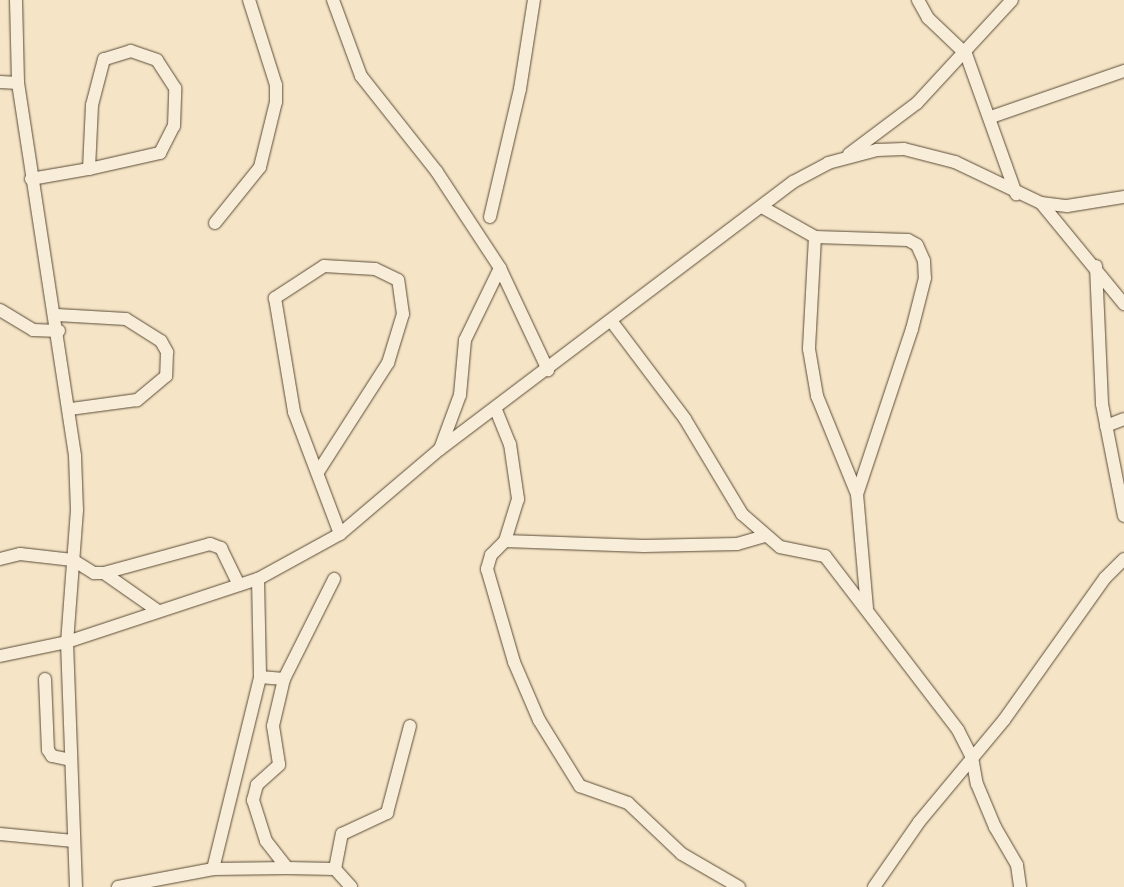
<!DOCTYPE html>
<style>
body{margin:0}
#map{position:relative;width:1124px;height:887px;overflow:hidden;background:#f5e4c5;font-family:"IM FELL Great Primer",serif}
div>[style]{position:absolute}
.roads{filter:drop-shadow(0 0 1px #5a4c38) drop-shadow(0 0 1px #5a4c38)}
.minor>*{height:12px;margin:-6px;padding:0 6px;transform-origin:6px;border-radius:6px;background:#f8edd9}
span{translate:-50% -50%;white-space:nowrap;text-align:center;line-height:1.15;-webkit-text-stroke:4px #f8edd9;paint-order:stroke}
</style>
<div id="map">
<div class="roads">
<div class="minor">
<i style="left:16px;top:0;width:83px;rotate:88.6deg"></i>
<i style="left:18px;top:83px;width:377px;rotate:81.3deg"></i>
<i style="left:75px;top:456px;width:54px;rotate:87.9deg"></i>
<i style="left:77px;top:510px;width:132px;rotate:94.3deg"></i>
<i style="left:67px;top:642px;width:245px;rotate:87.9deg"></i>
<i style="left:333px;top:0;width:81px;rotate:69.8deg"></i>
<i style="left:361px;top:76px;width:122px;rotate:51.6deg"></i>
<i style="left:437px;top:172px;width:115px;rotate:56.7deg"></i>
<i style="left:500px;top:268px;width:113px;rotate:64.8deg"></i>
<i style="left:918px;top:0;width:21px;rotate:61deg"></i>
<i style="left:928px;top:18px;width:52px;rotate:43.5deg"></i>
<i style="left:966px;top:54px;width:149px;rotate:70.3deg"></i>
<i style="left:0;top:82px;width:18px;rotate:3deg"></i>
<i style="left:991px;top:117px;width:141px;rotate:-19.1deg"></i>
<i style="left:849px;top:154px;width:85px;rotate:-36.9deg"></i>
<i style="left:917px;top:103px;width:140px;rotate:-47.3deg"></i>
<i style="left:31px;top:179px;width:59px;rotate:-9.8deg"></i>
<i style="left:89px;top:169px;width:73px;rotate:-12.7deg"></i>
<i style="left:160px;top:153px;width:30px;rotate:-63deg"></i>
<i style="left:174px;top:126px;width:38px;rotate:-88deg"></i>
<i style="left:175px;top:88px;width:33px;rotate:-123deg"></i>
<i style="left:157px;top:60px;width:28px;rotate:-161deg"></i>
<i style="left:131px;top:51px;width:28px;rotate:163deg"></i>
<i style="left:104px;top:59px;width:48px;rotate:104.6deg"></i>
<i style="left:92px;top:105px;width:64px;rotate:92.7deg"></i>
<i style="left:1041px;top:203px;width:131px;rotate:50.6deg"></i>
<i style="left:762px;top:207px;width:61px;rotate:29.5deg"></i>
<i style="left:815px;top:237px;width:93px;rotate:1.8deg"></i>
<i style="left:908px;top:240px;width:10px;rotate:29deg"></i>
<i style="left:917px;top:245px;width:17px;rotate:66deg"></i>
<i style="left:924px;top:261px;width:17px;rotate:87deg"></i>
<i style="left:925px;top:278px;width:53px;rotate:104.3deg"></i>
<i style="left:912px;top:329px;width:174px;rotate:108.4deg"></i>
<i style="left:490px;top:217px;width:131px;rotate:-76.8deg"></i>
<i style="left:520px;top:89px;width:90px;rotate:-81.1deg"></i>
<i style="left:215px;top:223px;width:72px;rotate:-51.2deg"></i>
<i style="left:260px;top:167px;width:67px;rotate:-76.2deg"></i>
<i style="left:276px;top:102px;width:17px;rotate:-90deg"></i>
<i style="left:276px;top:85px;width:89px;rotate:-107.6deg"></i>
<i style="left:815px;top:237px;width:112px;rotate:93.1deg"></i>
<i style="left:809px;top:349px;width:48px;rotate:80.3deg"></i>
<i style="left:817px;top:396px;width:106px;rotate:67.8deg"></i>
<i style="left:857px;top:494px;width:115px;rotate:85deg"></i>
<i style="left:1096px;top:266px;width:138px;rotate:87.5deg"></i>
<i style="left:1102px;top:404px;width:114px;rotate:78.9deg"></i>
<i style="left:0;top:310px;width:39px;rotate:31deg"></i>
<i style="left:33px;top:330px;width:26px;rotate:2deg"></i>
<i style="left:57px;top:315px;width:69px;rotate:3.3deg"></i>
<i style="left:126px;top:319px;width:41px;rotate:32.2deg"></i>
<i style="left:161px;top:341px;width:13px;rotate:61deg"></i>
<i style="left:167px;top:352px;width:24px;rotate:92deg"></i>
<i style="left:166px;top:376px;width:38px;rotate:140deg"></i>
<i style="left:137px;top:400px;width:68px;rotate:172.3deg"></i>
<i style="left:612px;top:322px;width:121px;rotate:53deg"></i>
<i style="left:685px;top:419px;width:111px;rotate:59deg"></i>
<i style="left:742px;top:514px;width:50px;rotate:41deg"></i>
<i style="left:780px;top:547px;width:46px;rotate:11.3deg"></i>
<i style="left:825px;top:556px;width:219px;rotate:52.6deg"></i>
<i style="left:958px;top:730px;width:30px;rotate:63deg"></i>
<i style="left:972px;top:757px;width:27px;rotate:80deg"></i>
<i style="left:977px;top:784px;width:47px;rotate:67.3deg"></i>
<i style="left:995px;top:827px;width:44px;rotate:59.9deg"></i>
<i style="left:1017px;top:865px;width:22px;rotate:82deg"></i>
<i style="left:496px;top:410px;width:37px;rotate:68deg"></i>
<i style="left:510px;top:444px;width:56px;rotate:81.7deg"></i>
<i style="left:518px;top:499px;width:44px;rotate:107.2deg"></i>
<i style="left:505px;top:541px;width:20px;rotate:135deg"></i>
<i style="left:491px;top:555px;width:15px;rotate:106deg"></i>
<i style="left:487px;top:569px;width:97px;rotate:73.8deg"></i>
<i style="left:514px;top:662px;width:63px;rotate:66.7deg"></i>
<i style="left:539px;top:720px;width:78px;rotate:58.2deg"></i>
<i style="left:580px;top:786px;width:51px;rotate:19.5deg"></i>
<i style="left:628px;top:803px;width:74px;rotate:43.4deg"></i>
<i style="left:682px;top:854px;width:66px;rotate:30.1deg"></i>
<i style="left:1106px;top:426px;width:19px;rotate:-21deg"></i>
<i style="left:440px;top:449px;width:58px;rotate:-69.7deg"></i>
<i style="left:460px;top:395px;width:55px;rotate:-84.8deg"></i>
<i style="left:465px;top:340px;width:80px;rotate:-64.1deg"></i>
<i style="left:318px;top:472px;width:130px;rotate:-57.3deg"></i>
<i style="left:388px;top:363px;width:51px;rotate:-73deg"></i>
<i style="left:403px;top:314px;width:34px;rotate:-98deg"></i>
<i style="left:398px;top:280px;width:25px;rotate:-154deg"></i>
<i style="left:375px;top:269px;width:51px;rotate:-176.6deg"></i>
<i style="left:324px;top:266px;width:59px;rotate:146.9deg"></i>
<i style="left:275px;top:298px;width:116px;rotate:80.5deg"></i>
<i style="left:294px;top:412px;width:130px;rotate:69.3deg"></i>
<i style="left:505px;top:541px;width:139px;rotate:2.1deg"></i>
<i style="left:644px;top:546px;width:93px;rotate:-1.2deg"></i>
<i style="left:737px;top:544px;width:29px;rotate:-16deg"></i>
<i style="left:0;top:559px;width:21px;rotate:-14deg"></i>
<i style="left:20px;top:554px;width:53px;rotate:6.5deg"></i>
<i style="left:73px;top:560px;width:25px;rotate:32deg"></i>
<i style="left:94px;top:573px;width:10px"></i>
<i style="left:104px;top:573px;width:110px;rotate:-15.3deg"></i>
<i style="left:210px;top:544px;width:12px;rotate:20deg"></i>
<i style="left:221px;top:548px;width:41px;rotate:64.1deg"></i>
<i style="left:104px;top:573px;width:66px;rotate:35.1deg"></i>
<i style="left:258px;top:579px;width:98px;rotate:88.8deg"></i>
<i style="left:260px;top:677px;width:24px;rotate:5deg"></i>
<i style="left:284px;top:679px;width:48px;rotate:103.2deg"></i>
<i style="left:273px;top:726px;width:39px;rotate:81deg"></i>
<i style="left:279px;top:765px;width:30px;rotate:138deg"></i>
<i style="left:257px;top:785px;width:16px;rotate:105deg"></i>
<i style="left:253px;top:800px;width:43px;rotate:72.4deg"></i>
<i style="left:266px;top:841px;width:34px;rotate:52deg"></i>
<i style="left:0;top:656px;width:68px;rotate:-11.8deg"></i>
<i style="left:67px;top:642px;width:201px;rotate:-18.3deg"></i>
<i style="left:258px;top:579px;width:94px;rotate:-28.8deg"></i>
<i style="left:340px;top:534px;width:131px;rotate:-40.4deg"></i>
<i style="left:440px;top:449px;width:443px;rotate:-37.1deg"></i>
<i style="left:793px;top:182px;width:40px;rotate:-28deg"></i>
<i style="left:828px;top:163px;width:51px;rotate:-14.9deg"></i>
<i style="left:877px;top:150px;width:27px;rotate:-2deg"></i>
<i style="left:904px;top:149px;width:53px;rotate:14.3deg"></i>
<i style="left:955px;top:162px;width:95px;rotate:25.5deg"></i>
<i style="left:1041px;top:203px;width:26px;rotate:7deg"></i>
<i style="left:1067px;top:206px;width:58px;rotate:-9deg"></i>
<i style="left:45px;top:679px;width:71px;rotate:87.6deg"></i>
<i style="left:48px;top:750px;width:7px;rotate:56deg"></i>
<i style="left:52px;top:756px;width:19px;rotate:12deg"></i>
<i style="left:284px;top:679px;width:112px;rotate:-63.4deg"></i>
<i style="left:0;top:834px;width:74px;rotate:5.4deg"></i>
<i style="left:213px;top:869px;width:198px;rotate:-76.2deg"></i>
<i style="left:335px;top:869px;width:36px;rotate:-79deg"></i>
<i style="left:342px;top:834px;width:50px;rotate:-25deg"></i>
<i style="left:387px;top:813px;width:90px;rotate:-75.2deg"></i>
<i style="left:118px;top:887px;width:97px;rotate:-10.7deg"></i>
<i style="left:213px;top:869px;width:74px;rotate:-0.8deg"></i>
<i style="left:287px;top:868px;width:48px;rotate:1.2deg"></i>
<i style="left:335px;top:869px;width:24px;rotate:48deg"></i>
<i style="left:874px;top:887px;width:79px;rotate:-55.3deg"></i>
<i style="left:919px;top:822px;width:133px;rotate:-50.2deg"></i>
<i style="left:1004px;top:720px;width:174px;rotate:-54.6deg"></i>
<i style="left:1105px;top:578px;width:27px;rotate:-45deg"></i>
</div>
</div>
</div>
